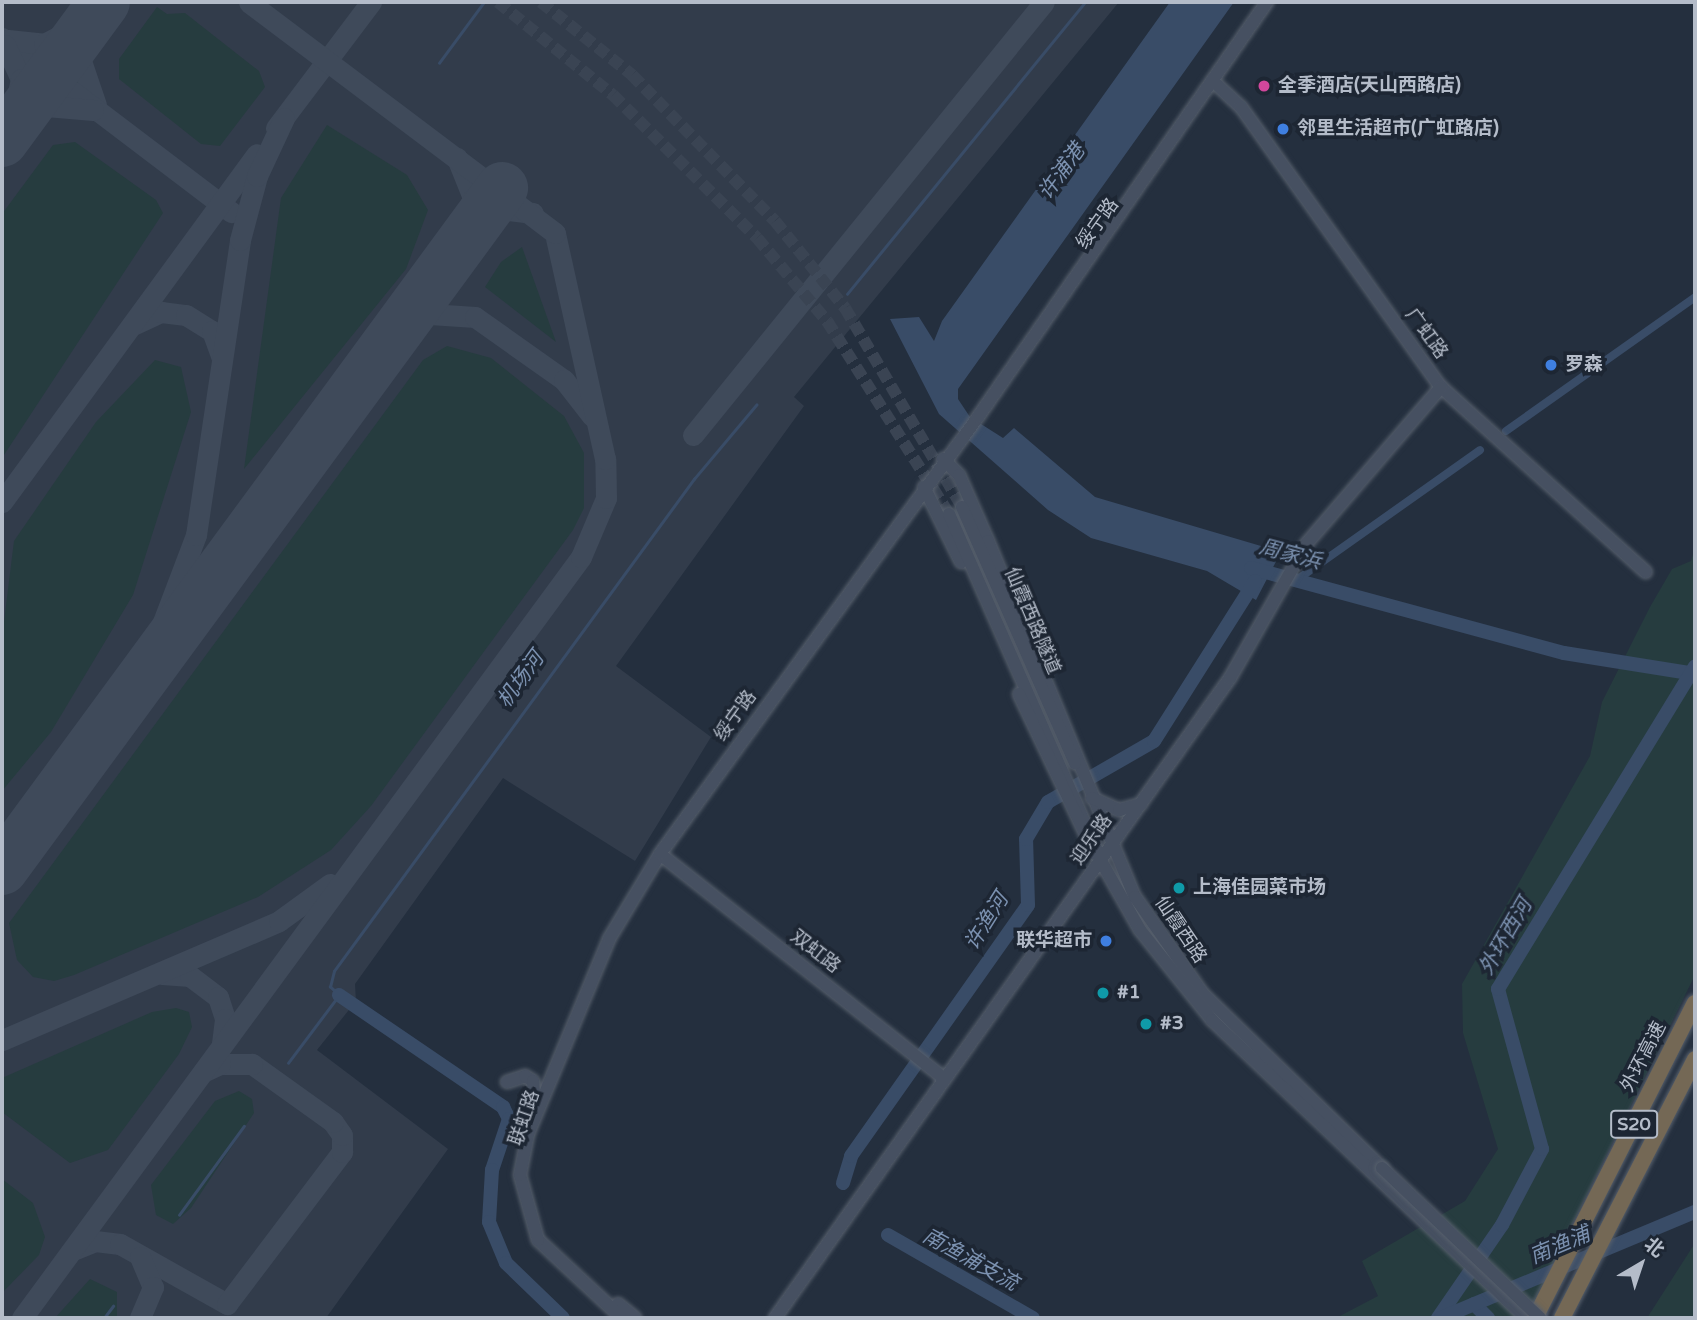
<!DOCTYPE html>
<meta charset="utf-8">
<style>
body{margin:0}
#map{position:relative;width:1697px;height:1320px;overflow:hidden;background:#242f3e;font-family:"Varela Round","Noto Sans SC",sans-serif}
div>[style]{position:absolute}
.airport>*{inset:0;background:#323c4b}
.green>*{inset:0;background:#263c3f}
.water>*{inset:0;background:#394c67}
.stream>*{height:2.5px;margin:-1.25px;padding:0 1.25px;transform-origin:1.25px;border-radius:1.25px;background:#394c67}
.canal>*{height:8px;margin:-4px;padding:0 4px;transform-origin:4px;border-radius:4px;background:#394c67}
.river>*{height:14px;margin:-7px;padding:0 7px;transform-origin:7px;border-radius:7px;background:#394c67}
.taxiway>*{height:21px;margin:-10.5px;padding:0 10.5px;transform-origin:10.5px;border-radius:10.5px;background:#3f4a5a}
.runway>*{height:52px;margin:-26px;padding:0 26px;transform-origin:26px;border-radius:26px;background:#3f4a5a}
.secondary-tunnel>*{height:12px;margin-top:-6px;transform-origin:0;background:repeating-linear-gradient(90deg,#3a4453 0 12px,transparent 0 18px)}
.roads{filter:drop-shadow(0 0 2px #565f6c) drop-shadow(0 0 2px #565f6c)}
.secondary>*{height:12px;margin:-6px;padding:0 6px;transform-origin:6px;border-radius:6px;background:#465061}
.highway>*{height:16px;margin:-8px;padding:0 8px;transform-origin:8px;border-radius:8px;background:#746855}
.bridges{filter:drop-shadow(0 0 2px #565f6c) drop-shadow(0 0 2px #565f6c)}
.secondary-bridge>*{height:12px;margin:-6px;padding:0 6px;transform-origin:6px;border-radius:6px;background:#465061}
.dots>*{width:19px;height:19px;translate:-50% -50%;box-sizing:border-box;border:4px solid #1d2633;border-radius:50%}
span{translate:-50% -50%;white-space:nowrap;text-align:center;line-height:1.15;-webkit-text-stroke:7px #1d2633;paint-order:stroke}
.shield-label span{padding:2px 5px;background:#1d2633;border:2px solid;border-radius:5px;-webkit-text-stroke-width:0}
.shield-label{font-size:18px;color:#b4bcc9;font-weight:700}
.poi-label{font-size:19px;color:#b4bcc9;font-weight:700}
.left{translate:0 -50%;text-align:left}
.right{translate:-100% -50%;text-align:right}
.street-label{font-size:19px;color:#b4bcc9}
.water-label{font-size:21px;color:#7c92b1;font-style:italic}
.frame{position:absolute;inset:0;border:4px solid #b4bcc9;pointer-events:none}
.north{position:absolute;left:1606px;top:1229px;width:70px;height:70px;-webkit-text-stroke:5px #1d2633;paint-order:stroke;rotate:39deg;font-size:19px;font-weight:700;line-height:28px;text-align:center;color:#b4bcc9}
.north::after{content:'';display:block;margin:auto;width:24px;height:32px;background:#b4bcc9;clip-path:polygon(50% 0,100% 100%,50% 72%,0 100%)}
</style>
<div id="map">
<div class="airport">
<i style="clip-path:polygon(2px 2px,1119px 2px,794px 397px,804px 406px,616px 666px,711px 737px,635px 861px,503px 778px,355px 984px,356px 1001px,317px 1050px,448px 1149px,326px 1318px,2px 1318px)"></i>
</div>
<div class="green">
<i style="clip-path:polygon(157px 7px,167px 14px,185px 13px,259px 71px,265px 87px,220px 146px,201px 144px,119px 79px,119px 59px)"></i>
<i style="clip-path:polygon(327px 125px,407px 175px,428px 210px,406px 269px,244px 469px,281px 198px)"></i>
<i style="clip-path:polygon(75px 142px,156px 200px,163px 213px,2px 458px,2px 214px,53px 145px)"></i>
<i style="clip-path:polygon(522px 247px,556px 342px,485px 287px,501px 262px)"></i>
<i style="clip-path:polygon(447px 346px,491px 358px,564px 416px,584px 453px,584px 508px,573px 530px,371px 806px,331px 850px,258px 897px,74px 975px,54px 981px,33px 977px,17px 960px,9px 923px,423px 360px)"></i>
<i style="clip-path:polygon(155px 360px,181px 367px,191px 412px,133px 595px,51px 732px,2px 791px,2px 638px,14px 541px,96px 422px)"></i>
<i style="clip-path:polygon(1695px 547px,1695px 975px,1526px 1318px,1336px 1318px,1378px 1296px,1362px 1261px,1465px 1201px,1498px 1149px,1463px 1033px,1462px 984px,1590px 756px,1602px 702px,1650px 607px,1672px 569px,1691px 561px)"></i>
<i style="clip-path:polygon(176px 1008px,189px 1012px,192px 1027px,179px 1054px,108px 1150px,70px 1163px,2px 1112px,2px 1078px,152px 1012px)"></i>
<i style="clip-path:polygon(239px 1091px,252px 1099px,254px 1113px,191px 1208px,173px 1224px,156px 1215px,151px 1185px,215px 1101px)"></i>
<i style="clip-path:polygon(2px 1179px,33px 1203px,45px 1237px,39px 1255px,2px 1293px)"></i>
<i style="clip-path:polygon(1695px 1243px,1695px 1318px,1647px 1318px)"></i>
<i style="clip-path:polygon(90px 1279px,117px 1292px,117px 1318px,55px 1318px)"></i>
</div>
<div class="water">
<i style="clip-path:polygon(1170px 2px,1234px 2px,958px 389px,958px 399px,970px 417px,1003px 438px,1014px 428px,1095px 497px,1281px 552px,1256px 600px,1207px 571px,1091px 538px,1048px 510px,939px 414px,890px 319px,919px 317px,934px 341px,942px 321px)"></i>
</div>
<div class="stream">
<i style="left:439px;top:63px;width:76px;rotate:-53.6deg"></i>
<i style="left:847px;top:294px;width:377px;rotate:-50.8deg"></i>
<i style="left:288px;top:1063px;width:85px;rotate:-53.1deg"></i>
<i style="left:339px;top:995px;width:12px;rotate:-138deg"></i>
<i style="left:330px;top:987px;width:16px;rotate:-76deg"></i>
<i style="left:334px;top:971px;width:610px;rotate:-53.81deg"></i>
<i style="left:694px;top:479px;width:97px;rotate:-50deg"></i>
<i style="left:179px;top:1215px;width:110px;rotate:-53.9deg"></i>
<i style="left:104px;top:1318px;width:15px;rotate:-53deg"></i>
</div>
<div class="canal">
<i style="left:1506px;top:431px;width:232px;rotate:-35.3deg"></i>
<i style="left:1298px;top:579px;width:223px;rotate:-35.3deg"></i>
</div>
<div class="river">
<i style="left:1251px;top:568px;width:324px;rotate:15.2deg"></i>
<i style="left:1564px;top:653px;width:133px;rotate:9.1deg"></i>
<i style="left:339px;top:995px;width:199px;rotate:34.3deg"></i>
<i style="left:503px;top:1107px;width:13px;rotate:63deg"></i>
<i style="left:509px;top:1119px;width:54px;rotate:108.4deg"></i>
<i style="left:492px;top:1170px;width:52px;rotate:93.3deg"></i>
<i style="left:489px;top:1222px;width:44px;rotate:67.5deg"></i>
<i style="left:506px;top:1263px;width:79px;rotate:44deg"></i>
<i style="left:843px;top:1183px;width:28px;rotate:-73deg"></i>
<i style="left:851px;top:1156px;width:307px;rotate:-54.8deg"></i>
<i style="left:1028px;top:905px;width:66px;rotate:-91.7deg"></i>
<i style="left:1026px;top:839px;width:43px;rotate:-59.3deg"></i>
<i style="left:1048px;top:802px;width:122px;rotate:-29.9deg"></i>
<i style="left:1154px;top:741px;width:189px;rotate:-57.7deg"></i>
<i style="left:888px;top:1235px;width:167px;rotate:29.8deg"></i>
<i style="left:1474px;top:1304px;width:20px;rotate:45deg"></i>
<i style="left:1438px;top:1318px;width:113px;rotate:-55.5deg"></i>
<i style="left:1502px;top:1225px;width:86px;rotate:-62.2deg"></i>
<i style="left:1542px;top:1149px;width:166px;rotate:-105.4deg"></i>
<i style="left:1498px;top:989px;width:378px;rotate:-58.6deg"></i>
<i style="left:1441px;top:1318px;width:275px;rotate:-22.7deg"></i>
</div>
<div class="taxiway">
<i style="left:92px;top:19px;width:41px;rotate:107.1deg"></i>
<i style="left:80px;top:58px;width:50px;rotate:71.2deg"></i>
<i style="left:2px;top:38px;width:288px;rotate:37.2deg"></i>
<i style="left:8px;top:40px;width:36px;rotate:6deg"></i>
<i style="left:44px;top:44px;width:52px;rotate:-27.6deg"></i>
<i style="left:5px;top:45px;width:38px;rotate:65deg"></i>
<i style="left:21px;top:79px;width:51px;rotate:102.4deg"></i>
<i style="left:276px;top:128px;width:158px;rotate:-53deg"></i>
<i style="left:7px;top:134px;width:48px;rotate:-35.7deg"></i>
<i style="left:46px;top:106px;width:47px;rotate:4.9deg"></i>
<i style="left:457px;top:158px;width:43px;rotate:68.2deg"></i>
<i style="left:473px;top:198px;width:41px;rotate:101.3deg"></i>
<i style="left:477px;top:223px;width:27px;rotate:-31deg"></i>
<i style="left:500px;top:209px;width:33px;rotate:7deg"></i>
<i style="left:135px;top:324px;width:29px;rotate:-25deg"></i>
<i style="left:161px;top:312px;width:25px;rotate:7deg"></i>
<i style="left:186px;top:315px;width:31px;rotate:32deg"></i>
<i style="left:212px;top:331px;width:29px;rotate:70deg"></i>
<i style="left:394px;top:335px;width:42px;rotate:-30.3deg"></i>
<i style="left:430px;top:314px;width:45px;rotate:3.8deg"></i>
<i style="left:475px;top:317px;width:109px;rotate:35.3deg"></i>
<i style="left:564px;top:380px;width:46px;rotate:52.1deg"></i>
<i style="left:693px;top:435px;width:557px;rotate:-50.97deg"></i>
<i style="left:2px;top:502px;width:431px;rotate:-53.8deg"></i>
<i style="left:108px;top:725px;width:95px;rotate:-60.2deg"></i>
<i style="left:155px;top:643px;width:116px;rotate:-69.2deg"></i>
<i style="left:196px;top:535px;width:298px;rotate:-81.5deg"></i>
<i style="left:240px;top:240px;width:66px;rotate:-75.1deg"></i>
<i style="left:257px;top:176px;width:64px;rotate:-65deg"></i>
<i style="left:162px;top:974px;width:28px;rotate:4deg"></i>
<i style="left:190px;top:976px;width:35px;rotate:37deg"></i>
<i style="left:218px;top:997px;width:23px;rotate:72deg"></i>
<i style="left:225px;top:1019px;width:24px;rotate:97deg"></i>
<i style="left:2px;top:1040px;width:301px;rotate:-23.2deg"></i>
<i style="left:279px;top:921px;width:63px;rotate:-36deg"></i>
<i style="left:73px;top:1250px;width:24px;rotate:-22deg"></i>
<i style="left:95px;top:1241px;width:25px;rotate:7deg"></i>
<i style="left:120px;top:1244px;width:123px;rotate:29.3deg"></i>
<i style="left:227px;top:1304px;width:191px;rotate:-52.9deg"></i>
<i style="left:342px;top:1152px;width:17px;rotate:-90deg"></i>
<i style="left:342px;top:1135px;width:16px;rotate:-125deg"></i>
<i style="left:333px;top:1122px;width:100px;rotate:-144.4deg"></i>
<i style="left:252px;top:1064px;width:32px;rotate:180deg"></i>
<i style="left:220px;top:1064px;width:19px;rotate:155deg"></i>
<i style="left:140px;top:1257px;width:33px;rotate:67deg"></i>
<i style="left:153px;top:1287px;width:34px;rotate:113deg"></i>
<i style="left:22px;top:1318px;width:944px;rotate:-53.7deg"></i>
<i style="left:581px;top:557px;width:64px;rotate:-67deg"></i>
<i style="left:606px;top:498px;width:39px;rotate:-91deg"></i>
<i style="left:605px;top:459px;width:231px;rotate:-102.5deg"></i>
<i style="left:555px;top:233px;width:383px;rotate:-143deg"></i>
</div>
<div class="runway">
<i style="left:2px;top:141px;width:172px;rotate:-53.7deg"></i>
<i style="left:2px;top:869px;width:845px;rotate:-53.71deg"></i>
</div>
<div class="secondary-tunnel">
<i style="left:498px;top:2px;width:148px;rotate:39deg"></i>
<i style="left:613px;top:95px;width:203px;rotate:44.8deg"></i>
<i style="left:757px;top:238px;width:109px;rotate:49.9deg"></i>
<i style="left:827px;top:321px;width:228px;rotate:57.7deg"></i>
<i style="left:541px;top:2px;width:117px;rotate:38.7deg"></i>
<i style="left:632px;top:75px;width:204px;rotate:45.6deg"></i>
<i style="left:775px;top:221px;width:112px;rotate:51.2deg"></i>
<i style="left:845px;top:308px;width:231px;rotate:59.5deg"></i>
</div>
<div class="roads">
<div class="secondary">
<i style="left:1214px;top:82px;width:37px;rotate:43deg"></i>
<i style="left:1241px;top:107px;width:344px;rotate:54.5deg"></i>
<i style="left:1441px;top:387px;width:276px;rotate:42.1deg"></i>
<i style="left:943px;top:459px;width:23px;rotate:45deg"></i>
<i style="left:959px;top:475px;width:72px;rotate:66.3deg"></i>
<i style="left:988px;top:541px;width:385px;rotate:67.6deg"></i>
<i style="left:1135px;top:897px;width:118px;rotate:55deg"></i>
<i style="left:1203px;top:994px;width:250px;rotate:44.2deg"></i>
<i style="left:924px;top:487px;width:84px;rotate:63.7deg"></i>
<i style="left:962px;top:507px;width:280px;rotate:66.2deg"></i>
<i style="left:949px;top:514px;width:379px;rotate:66.3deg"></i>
<i style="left:1101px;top:861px;width:79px;rotate:60.5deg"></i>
<i style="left:1140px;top:930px;width:115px;rotate:51.3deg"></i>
<i style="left:1212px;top:1020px;width:433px;rotate:43.5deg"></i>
<i style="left:1019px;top:694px;width:177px;rotate:64.6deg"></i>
<i style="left:1092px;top:798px;width:30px;rotate:24deg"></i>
<i style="left:1119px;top:810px;width:23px;rotate:-15deg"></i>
<i style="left:660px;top:854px;width:363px;rotate:38.3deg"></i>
<i style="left:507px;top:1082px;width:19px;rotate:-18deg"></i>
<i style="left:525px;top:1076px;width:9px;rotate:32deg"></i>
<i style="left:533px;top:1081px;width:22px;rotate:85deg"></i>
<i style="left:618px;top:1304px;width:22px;rotate:39deg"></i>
<i style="left:622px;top:1318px;width:115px;rotate:-137.1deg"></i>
<i style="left:538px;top:1240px;width:67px;rotate:-105.5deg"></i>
<i style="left:520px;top:1175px;width:42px;rotate:-79deg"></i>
<i style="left:528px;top:1134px;width:211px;rotate:-67.4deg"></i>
<i style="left:609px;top:939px;width:99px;rotate:-59deg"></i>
<i style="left:660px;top:854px;width:540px;rotate:-53.96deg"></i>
<i style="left:978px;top:417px;width:506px;rotate:-55.15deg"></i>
<i style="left:775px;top:1318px;width:785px;rotate:-54.59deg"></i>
<i style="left:1230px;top:678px;width:155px;rotate:-60.3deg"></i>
<i style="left:1307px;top:543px;width:206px;rotate:-49.3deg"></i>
</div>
<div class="highway">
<i style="left:1535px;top:1318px;width:353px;rotate:-63.1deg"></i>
<i style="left:1562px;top:1318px;width:291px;rotate:-62.8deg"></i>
</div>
</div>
<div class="bridges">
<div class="secondary-bridge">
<i style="left:1382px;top:1168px;width:218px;rotate:43.5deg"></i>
</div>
</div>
<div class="dots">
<i style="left:1264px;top:86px;background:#d1479c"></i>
<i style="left:1283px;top:129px;background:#3f7fe0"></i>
<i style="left:1551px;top:365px;background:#3f7fe0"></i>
<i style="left:1179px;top:888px;background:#0f9aa8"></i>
<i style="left:1106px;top:941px;background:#3f7fe0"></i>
<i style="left:1103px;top:993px;background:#0f9aa8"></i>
<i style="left:1146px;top:1024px;background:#0f9aa8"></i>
</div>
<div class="shield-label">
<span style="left:1634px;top:1124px">S20</span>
</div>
<div class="poi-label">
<span class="left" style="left:1278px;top:86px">全季酒店(天山西路店)</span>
<span class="left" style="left:1297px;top:129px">邻里生活超市(广虹路店)</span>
<span class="left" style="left:1565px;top:365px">罗森</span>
<span class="left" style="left:1193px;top:888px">上海佳园菜市场</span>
<span class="right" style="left:1092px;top:941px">联华超市</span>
<span class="left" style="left:1117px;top:993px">#1</span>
<span class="left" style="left:1160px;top:1024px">#3</span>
</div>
<div class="street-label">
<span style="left:1098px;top:224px;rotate:-54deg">绥宁路</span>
<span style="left:1426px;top:334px;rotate:54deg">广虹路</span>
<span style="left:1032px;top:621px;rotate:67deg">仙霞西路隧道</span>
<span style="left:736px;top:716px;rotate:-54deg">绥宁路</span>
<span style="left:1092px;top:840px;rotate:-55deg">迎乐路</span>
<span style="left:1180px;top:930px;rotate:56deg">仙霞西路</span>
<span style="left:815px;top:952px;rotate:38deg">双虹路</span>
<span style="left:1644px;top:1057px;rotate:-63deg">外环高速</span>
<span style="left:525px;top:1118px;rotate:-71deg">联虹路</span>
</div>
<div class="water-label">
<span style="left:1062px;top:172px;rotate:-54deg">许浦港</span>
<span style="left:1290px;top:555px;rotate:15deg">周家浜</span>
<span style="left:521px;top:680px;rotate:-54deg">机场河</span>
<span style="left:987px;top:922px;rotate:-58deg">许渔河</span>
<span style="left:1506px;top:937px;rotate:-60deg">外环西河</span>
<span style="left:1560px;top:1246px;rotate:-23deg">南渔浦</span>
<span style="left:970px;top:1260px;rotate:29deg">南渔浦支流</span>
</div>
<div class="frame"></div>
<div class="north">北</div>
</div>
